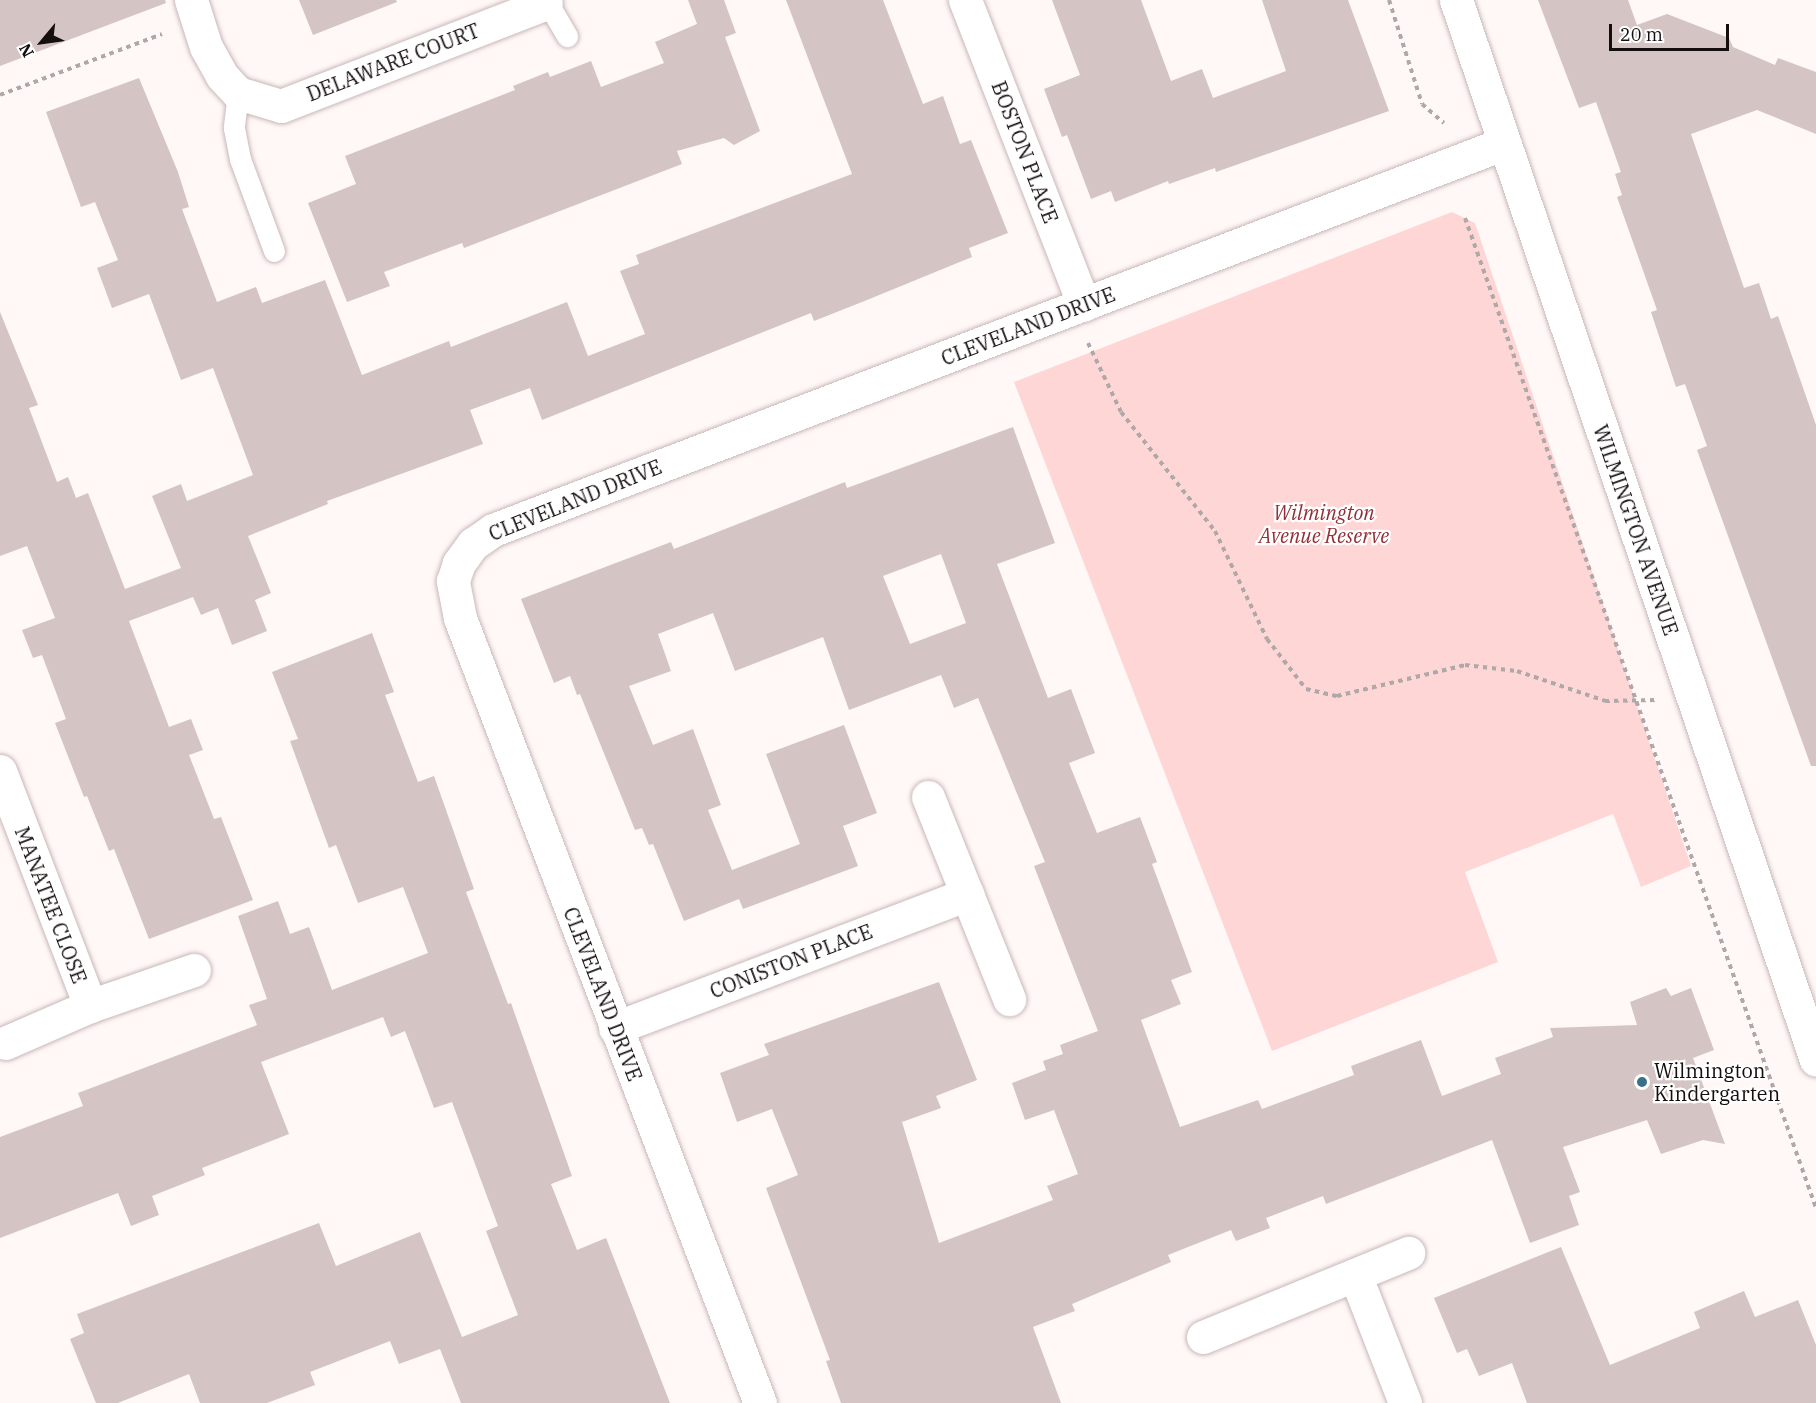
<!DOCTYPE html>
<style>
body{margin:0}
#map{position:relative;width:1816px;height:1403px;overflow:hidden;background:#fff8f7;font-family:"IBM Plex Serif",serif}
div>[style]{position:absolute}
.green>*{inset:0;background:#fed6d5}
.building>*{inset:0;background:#d4c4c3}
.path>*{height:4px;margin-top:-2px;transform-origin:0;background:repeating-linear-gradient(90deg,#afa8a8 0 4.5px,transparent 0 9px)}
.roads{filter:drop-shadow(0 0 2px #c8b8b7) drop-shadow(0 0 2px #c8b8b7)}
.service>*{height:21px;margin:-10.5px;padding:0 10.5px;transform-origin:10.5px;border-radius:10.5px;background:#fff}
.minor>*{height:33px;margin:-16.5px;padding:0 16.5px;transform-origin:16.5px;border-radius:16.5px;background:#fff}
.dots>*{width:16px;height:16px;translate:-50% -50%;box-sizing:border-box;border:3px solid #fff;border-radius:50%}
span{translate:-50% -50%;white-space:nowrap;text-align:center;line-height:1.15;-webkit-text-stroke:4.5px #fff;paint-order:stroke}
.street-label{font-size:20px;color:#140e0e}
.park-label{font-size:20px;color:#922e36;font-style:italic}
.poi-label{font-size:20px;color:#140e0e}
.left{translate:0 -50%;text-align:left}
.north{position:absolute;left:12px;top:12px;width:60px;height:60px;-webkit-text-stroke:4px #fff;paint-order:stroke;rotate:241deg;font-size:16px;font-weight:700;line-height:24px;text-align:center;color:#140e0e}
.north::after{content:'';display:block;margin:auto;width:21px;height:27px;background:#140e0e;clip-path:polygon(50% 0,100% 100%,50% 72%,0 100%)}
.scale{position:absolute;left:1609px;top:24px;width:120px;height:27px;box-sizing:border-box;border:3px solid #140e0e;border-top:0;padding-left:8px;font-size:18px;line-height:21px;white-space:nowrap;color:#140e0e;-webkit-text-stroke:4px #fff;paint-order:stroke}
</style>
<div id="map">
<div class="green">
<i style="clip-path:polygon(1452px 212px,1475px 223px,1691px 866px,1641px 887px,1613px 814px,1465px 872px,1498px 962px,1272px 1051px,1014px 382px)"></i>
</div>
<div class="building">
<i style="clip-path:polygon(0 0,165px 0,166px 3px,0 66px)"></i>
<i style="clip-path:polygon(299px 0,396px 0,397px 2px,313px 35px)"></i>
<i style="clip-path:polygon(688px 0,724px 0,736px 33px,725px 37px,760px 131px,734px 145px,724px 138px,677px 151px,682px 164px,464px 248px,462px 243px,384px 272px,390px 286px,347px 302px,308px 203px,356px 184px,345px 156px,515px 90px,513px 86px,548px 72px,550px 77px,591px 61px,601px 87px,664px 63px,655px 42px,697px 24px)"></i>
<i style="clip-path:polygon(786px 0,883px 0,923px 104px,943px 96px,960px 144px,971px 140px,1008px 233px,969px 248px,972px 257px,867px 300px,814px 321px,811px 313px,542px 420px,530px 388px,470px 410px,483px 444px,327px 501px,328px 504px,248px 536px,271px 593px,255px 600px,267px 631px,232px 645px,218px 608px,201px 615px,193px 597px,129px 621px,169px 727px,191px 719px,203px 750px,189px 755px,214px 819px,221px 817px,253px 900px,149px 939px,114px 849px,109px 851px,87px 796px,84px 797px,55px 723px,66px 719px,42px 655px,33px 658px,22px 630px,55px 618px,27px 546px,0 556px,0 312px,38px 405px,29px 408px,57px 482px,68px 477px,76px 498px,88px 493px,125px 589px,181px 568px,152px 496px,181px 484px,187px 501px,253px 475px,213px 368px,181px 380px,149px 294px,112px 308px,97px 268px,118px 260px,95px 202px,81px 207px,46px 112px,139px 78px,178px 172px,189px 207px,182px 209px,217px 302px,256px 287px,262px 303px,325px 280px,362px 375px,449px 341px,451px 347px,567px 302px,588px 356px,645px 334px,620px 271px,639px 264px,636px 255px,852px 174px)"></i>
<i style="clip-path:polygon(1052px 0,1141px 0,1171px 81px,1202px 69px,1213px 98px,1286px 71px,1262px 0,1348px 0,1389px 111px,1216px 172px,1215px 168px,1169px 184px,1168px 181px,1115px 202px,1111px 191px,1091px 199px,1067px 135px,1062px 137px,1044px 89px,1080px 75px)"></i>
<i style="clip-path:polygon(1538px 0,1628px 0,1637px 25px,1667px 14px,1729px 38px,1733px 47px,1775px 65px,1778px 58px,1816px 72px,1816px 134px,1757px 110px,1691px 134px,1744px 288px,1759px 283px,1771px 319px,1778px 316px,1816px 425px,1816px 766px,1811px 766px,1697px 450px,1707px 446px,1685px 384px,1676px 387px,1651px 312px,1657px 310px,1617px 197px,1622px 195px,1615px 174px,1621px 172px,1596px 102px,1579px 108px)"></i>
<i style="clip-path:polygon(evenodd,1013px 427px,1055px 543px,997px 564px,1048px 698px,1071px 689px,1095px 753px,1069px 763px,1097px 833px,1140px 817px,1157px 862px,1152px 864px,1192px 972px,1171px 980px,1181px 1004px,1141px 1020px,1180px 1127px,1258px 1100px,1262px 1109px,1354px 1075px,1351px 1066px,1421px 1040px,1442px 1096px,1501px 1074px,1495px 1058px,1553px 1037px,1550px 1028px,1637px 1025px,1630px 1002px,1666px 988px,1671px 996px,1691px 988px,1714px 1050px,1693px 1058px,1725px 1144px,1703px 1140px,1661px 1154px,1647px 1120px,1563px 1147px,1580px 1192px,1569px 1196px,1579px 1225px,1530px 1243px,1492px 1140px,1326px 1204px,1323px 1196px,1266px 1218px,1270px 1228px,1236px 1241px,1231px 1230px,1168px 1255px,1171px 1262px,1072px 1304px,1075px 1311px,1033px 1327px,1061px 1403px,841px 1403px,826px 1361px,830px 1360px,766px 1188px,798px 1175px,772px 1109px,737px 1122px,720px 1073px,769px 1055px,764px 1044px,939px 982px,977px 1080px,936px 1096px,941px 1108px,902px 1122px,939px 1243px,1053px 1200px,1047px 1186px,1078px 1174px,1054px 1110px,1025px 1120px,1012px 1083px,1046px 1070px,1043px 1061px,1063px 1054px,1060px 1045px,1098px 1031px,1034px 866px,1045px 862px,978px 698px,954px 708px,941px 675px,849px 710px,823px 637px,735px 671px,713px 613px,658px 634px,671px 671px,629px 686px,653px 745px,693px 729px,721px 805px,708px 810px,732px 870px,800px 844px,766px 754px,844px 725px,877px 813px,843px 826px,858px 866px,743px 909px,739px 899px,684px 921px,653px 844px,649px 845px,642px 828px,635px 830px,580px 694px,577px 695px,570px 676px,554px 683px,521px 599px,671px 542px,674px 549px,845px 482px,847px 488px,1013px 427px,941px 554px,966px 623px,910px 644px,883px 576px,941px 554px)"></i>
<i style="clip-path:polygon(372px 633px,394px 692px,385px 695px,418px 782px,434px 776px,474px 889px,466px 892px,508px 1004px,511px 1003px,572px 1176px,551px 1184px,577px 1250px,606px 1238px,670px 1403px,461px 1403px,440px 1349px,399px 1364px,390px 1341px,310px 1372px,315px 1385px,267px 1403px,200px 1403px,189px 1374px,118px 1403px,96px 1403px,70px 1339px,84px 1333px,77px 1314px,319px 1223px,336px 1266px,420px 1232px,462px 1337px,518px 1315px,486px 1231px,498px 1226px,452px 1102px,434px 1108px,405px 1031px,391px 1037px,383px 1017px,261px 1062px,289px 1134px,202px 1168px,205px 1175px,152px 1196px,159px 1215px,131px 1226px,118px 1193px,0 1238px,0 1137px,83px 1106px,78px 1093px,257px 1025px,249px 1005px,267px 999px,238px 916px,278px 901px,290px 934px,309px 927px,332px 990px,428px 953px,403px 887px,358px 903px,336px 845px,329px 848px,290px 741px,298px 739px,272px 672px)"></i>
<i style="clip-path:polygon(1561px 1247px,1610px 1365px,1700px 1328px,1694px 1312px,1744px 1291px,1755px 1317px,1798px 1300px,1816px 1345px,1816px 1403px,1527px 1403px,1512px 1363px,1479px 1376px,1467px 1349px,1457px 1353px,1434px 1298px)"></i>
</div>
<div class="path">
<i style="left:1389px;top:0;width:109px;rotate:72.4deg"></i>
<i style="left:1422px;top:104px;width:29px;rotate:41deg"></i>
<i style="left:0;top:95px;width:173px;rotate:-20.6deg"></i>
<i style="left:1465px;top:218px;width:1050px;rotate:70.48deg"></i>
<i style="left:1088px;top:343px;width:76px;rotate:64.4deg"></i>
<i style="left:1121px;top:412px;width:152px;rotate:51.7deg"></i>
<i style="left:1215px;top:531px;width:120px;rotate:64.3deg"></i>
<i style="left:1267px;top:639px;width:63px;rotate:52deg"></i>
<i style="left:1306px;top:689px;width:32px;rotate:13deg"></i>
<i style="left:1337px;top:696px;width:132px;rotate:-13.6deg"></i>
<i style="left:1465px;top:665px;width:52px;rotate:6.6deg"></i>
<i style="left:1517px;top:671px;width:93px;rotate:18.8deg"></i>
<i style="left:1605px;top:701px;width:51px;rotate:-1.1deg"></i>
</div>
<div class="roads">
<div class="service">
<i style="left:546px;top:0;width:42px;rotate:59.7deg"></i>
<i style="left:238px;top:93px;width:35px;rotate:97deg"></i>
<i style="left:234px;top:128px;width:32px;rotate:79deg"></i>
<i style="left:240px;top:159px;width:98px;rotate:69.7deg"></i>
</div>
<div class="minor">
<i style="left:191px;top:0;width:49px;rotate:72.3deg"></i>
<i style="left:206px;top:47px;width:33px;rotate:61deg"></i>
<i style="left:222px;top:76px;width:23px;rotate:47deg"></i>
<i style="left:238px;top:93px;width:45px;rotate:16.8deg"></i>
<i style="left:281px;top:106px;width:284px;rotate:-21.2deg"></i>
<i style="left:965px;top:0;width:327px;rotate:68.7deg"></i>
<i style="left:1456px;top:0;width:1119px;rotate:71.24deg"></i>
<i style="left:0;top:771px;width:252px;rotate:69deg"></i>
<i style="left:928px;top:797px;width:218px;rotate:68.1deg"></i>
<i style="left:615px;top:1028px;width:377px;rotate:-20.8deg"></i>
<i style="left:5px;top:1043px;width:93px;rotate:-23.5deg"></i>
<i style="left:90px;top:1006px;width:110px;rotate:-19.1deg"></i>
<i style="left:1356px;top:1277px;width:135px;rotate:68.7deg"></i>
<i style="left:1203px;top:1337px;width:222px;rotate:-22.3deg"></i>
<i style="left:760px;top:1403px;width:840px;rotate:-110.92deg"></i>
<i style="left:460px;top:618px;width:38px;rotate:-101deg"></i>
<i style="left:453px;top:581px;width:19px;rotate:-72deg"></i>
<i style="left:459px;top:563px;width:24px;rotate:-54deg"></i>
<i style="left:473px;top:544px;width:24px;rotate:-35deg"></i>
<i style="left:493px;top:530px;width:1083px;rotate:-20.93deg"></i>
</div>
</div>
<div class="dots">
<i style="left:1642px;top:1082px;background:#39718b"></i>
</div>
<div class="street-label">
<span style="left:393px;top:62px;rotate:-21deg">DELAWARE COURT</span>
<span style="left:1025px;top:152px;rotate:69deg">BOSTON PLACE</span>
<span style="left:1028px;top:326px;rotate:-21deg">CLEVELAND DRIVE</span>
<span style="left:575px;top:500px;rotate:-22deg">CLEVELAND DRIVE</span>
<span style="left:1636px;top:530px;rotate:71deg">WILMINGTON AVENUE</span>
<span style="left:51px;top:905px;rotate:69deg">MANATEE CLOSE</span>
<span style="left:791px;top:961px;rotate:-21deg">CONISTON PLACE</span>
<span style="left:603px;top:994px;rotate:69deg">CLEVELAND DRIVE</span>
</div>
<div class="park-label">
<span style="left:1324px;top:524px">Wilmington<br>Avenue Reserve</span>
</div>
<div class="poi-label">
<span class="left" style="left:1654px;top:1082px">Wilmington<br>Kindergarten</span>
</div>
<div class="north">N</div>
<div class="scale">20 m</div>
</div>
